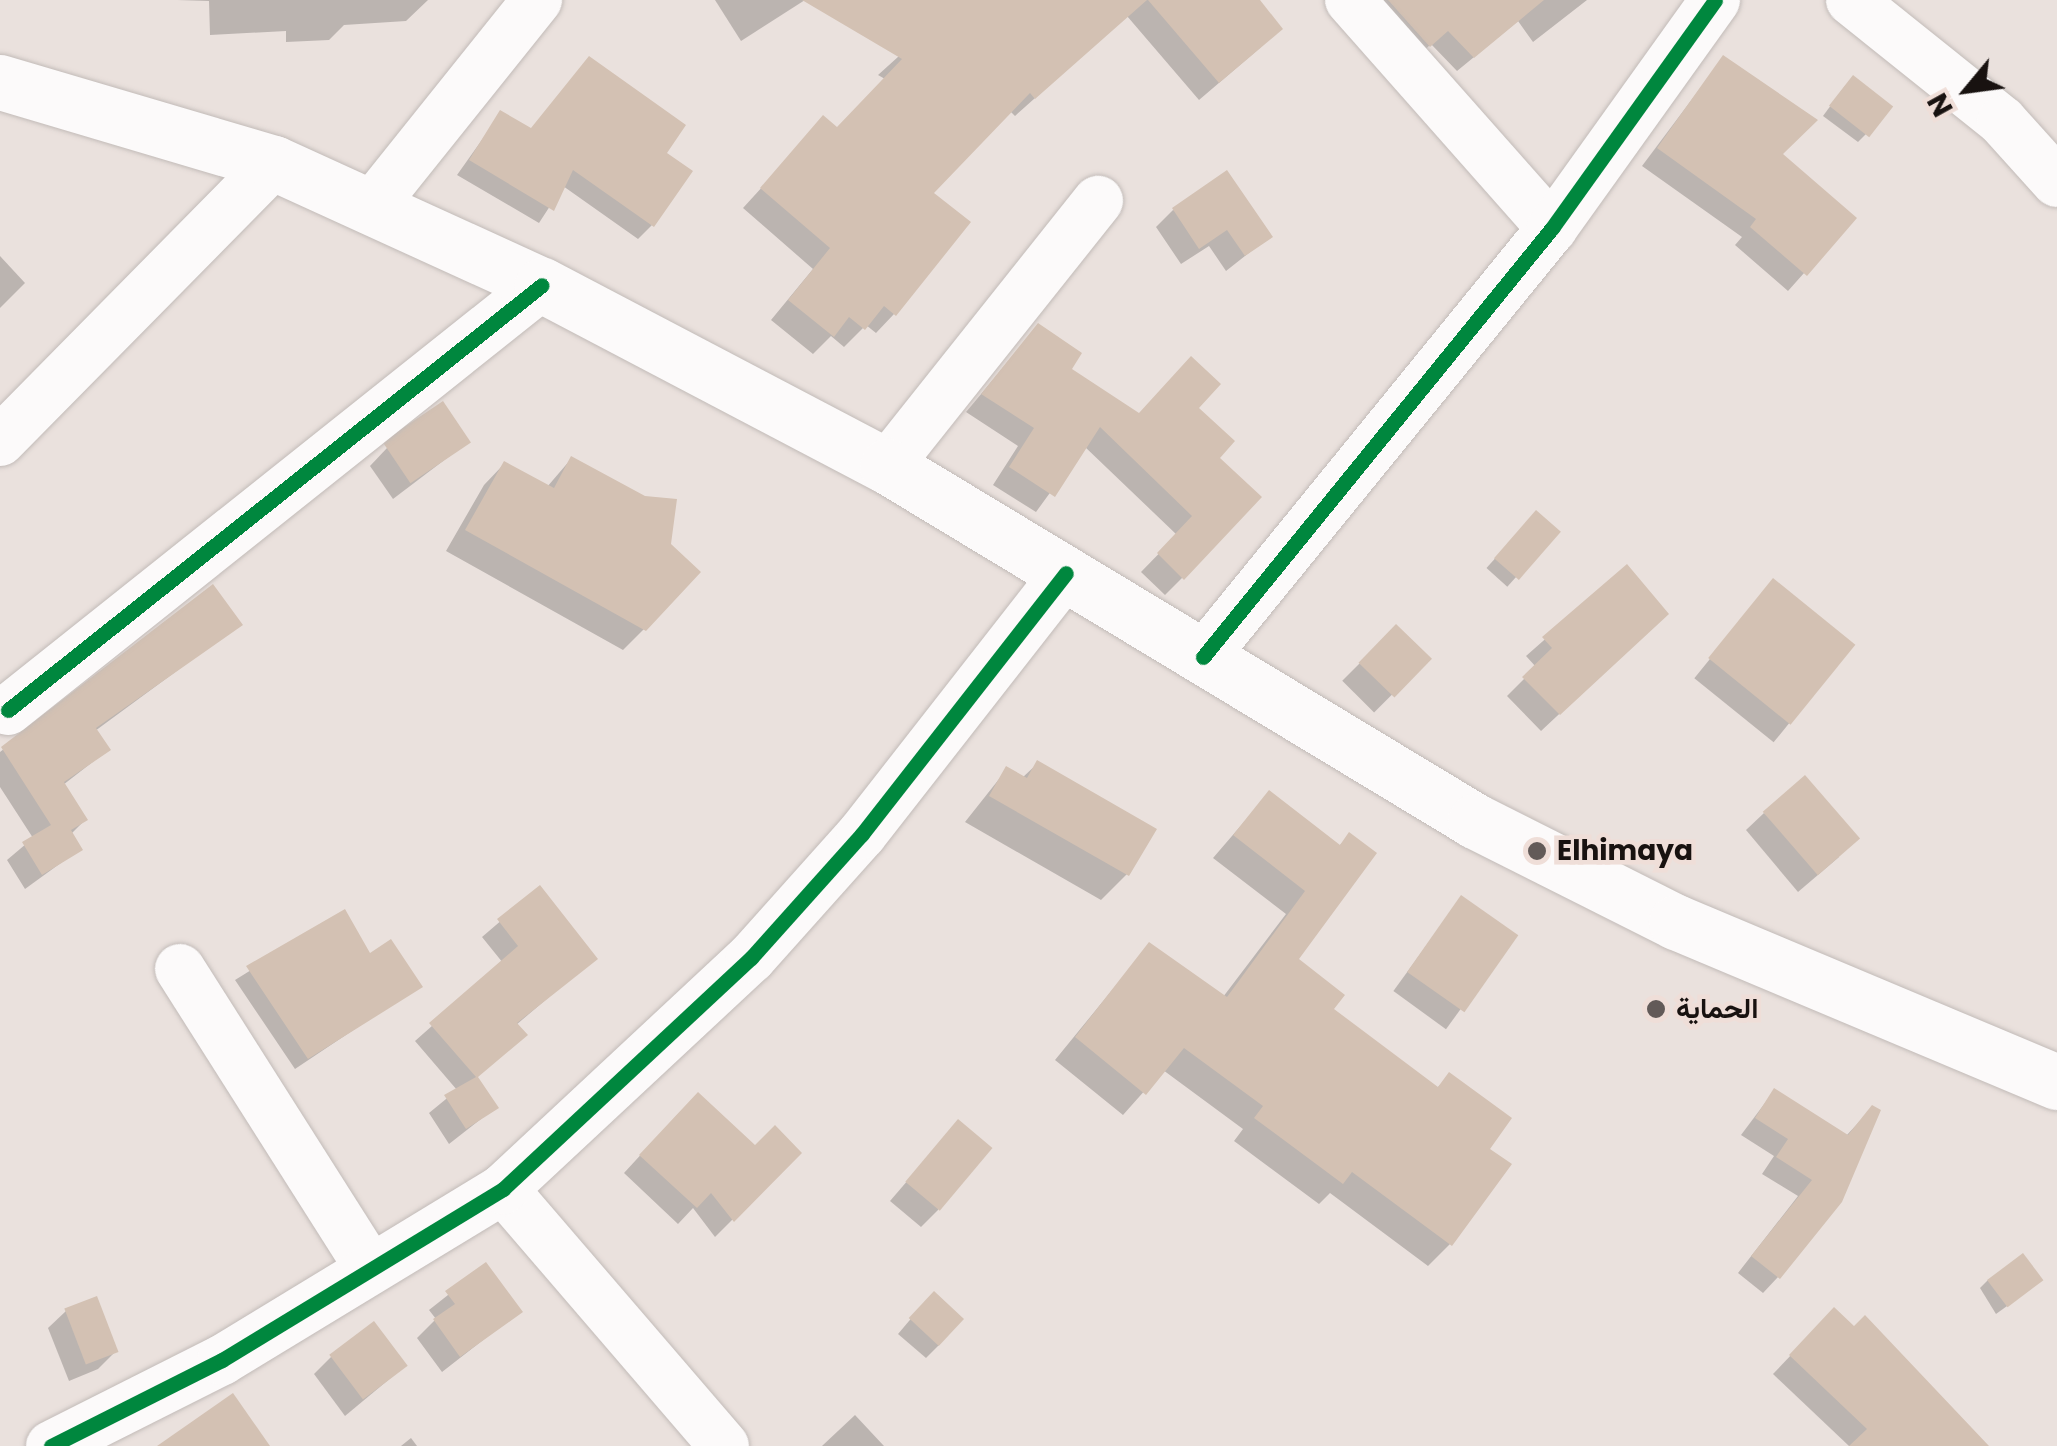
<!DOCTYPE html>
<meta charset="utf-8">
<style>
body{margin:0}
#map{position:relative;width:2057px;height:1446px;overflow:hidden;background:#eae1dd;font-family:Poppins,Vazirmatn,sans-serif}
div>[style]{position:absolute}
.shadow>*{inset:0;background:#0003;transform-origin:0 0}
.building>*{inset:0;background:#d3c1b3;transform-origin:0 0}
.roads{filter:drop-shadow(0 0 2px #c2bbb8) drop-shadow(0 0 2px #c2bbb8)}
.minor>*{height:50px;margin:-25px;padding:0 25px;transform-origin:25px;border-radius:25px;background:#fcfafa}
.secondary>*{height:55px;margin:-27.5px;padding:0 27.5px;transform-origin:27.5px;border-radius:27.5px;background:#fcfafa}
.cycleway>*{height:15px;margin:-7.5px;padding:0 7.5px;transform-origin:7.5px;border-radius:7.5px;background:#00873e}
.dots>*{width:28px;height:28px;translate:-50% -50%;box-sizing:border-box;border:5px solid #efded8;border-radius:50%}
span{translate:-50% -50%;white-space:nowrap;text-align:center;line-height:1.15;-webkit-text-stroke:9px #efded8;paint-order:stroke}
.poi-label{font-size:28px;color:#181210;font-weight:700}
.left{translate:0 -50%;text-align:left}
.north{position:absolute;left:1917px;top:40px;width:100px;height:100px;-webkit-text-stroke:8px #efded8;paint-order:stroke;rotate:241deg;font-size:28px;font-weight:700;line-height:40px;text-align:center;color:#181210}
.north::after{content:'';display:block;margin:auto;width:35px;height:45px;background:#181210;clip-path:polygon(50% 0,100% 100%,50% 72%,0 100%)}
</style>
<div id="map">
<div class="shadow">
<i style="clip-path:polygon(177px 0,428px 0,406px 21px,344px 25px,329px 40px,286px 42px,286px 31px,210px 35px,209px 1px)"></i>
<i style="clip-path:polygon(715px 0,805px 0,741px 41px)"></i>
<i style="clip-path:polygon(961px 0,1256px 0,1261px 47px,1199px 100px,1127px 16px,1015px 116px,1010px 111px,931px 193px,894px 314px,876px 333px,866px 325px,844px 347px,831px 336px,813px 354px,771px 320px,813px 269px,743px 208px,806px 139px,837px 130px,885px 79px,878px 75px)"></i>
<i style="clip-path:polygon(1375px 0,1587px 0,1533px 42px,1518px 21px,1457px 71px,1431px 44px,1414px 60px)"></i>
<i style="clip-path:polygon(1723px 58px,1779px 155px,1853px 218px,1788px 291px,1735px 245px,1742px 237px,1642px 166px)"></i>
<i style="clip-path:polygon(1845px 86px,1866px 134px,1858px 142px,1823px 116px)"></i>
<i style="clip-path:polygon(501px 113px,529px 130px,663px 154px,652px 225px,638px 239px,563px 186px,539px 223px,457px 175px)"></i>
<i style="clip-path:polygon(1173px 210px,1269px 237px,1226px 271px,1209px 246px,1181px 264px,1156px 227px)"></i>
<i style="clip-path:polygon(0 256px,25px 283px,0 308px)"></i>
<i style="clip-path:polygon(1038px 326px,1068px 370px,1138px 416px,1195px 408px,1217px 458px,1182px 578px,1165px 595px,1141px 572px,1177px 535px,1084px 446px,1036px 512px,993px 485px,1018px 446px,966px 412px)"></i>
<i style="clip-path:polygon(468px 442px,393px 499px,370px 466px,387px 448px)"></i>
<i style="clip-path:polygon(571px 459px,644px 629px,623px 650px,446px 551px,484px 485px,504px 464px,547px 487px)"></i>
<i style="left:1536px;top:513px;width:28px;height:74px;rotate:42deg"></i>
<i style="clip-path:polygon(1627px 567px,1648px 631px,1541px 731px,1507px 696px,1536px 667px,1526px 656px)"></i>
<i style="left:1773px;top:581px;width:102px;height:125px;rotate:39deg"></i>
<i style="clip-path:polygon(212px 587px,239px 625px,95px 731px,108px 750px,63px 785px,85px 820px,71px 834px,80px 849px,25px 889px,7px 860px,33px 838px,0 787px,0 752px)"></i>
<i style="left:1396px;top:627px;width:45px;height:76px;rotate:45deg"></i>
<i style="clip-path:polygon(1038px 763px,1127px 874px,1101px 900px,965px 822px,1007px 769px,1022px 778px)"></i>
<i style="clip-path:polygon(1269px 793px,1338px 847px,1350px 835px,1295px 959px,1331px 1009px,1437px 1088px,1450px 1075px,1487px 1149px,1450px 1244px,1428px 1266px,1330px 1193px,1319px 1204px,1234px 1141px,1243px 1129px,1163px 1070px,1123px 1115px,1055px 1060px,1149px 945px,1223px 997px,1286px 914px,1213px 858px)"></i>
<i style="clip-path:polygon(1764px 813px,1839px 857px,1798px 892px,1746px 830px)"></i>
<i style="clip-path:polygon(539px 888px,595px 958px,516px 1025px,476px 1079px,495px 1108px,449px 1144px,429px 1113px,457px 1090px,415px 1041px,503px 963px,482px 937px)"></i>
<i style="left:1461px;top:898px;width:65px;height:115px;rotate:36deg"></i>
<i style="clip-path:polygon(344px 912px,370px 957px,419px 986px,295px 1069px,235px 980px)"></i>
<i style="clip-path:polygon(1774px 1091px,1846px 1136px,1872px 1108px,1778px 1277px,1763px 1293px,1738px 1273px,1798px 1196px,1762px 1174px,1774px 1156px,1741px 1135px)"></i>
<i style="clip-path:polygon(680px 1112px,755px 1149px,799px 1153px,715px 1237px,693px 1208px,678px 1224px,624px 1173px)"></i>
<i style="clip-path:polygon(958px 1122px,938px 1210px,921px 1227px,890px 1201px)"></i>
<i style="clip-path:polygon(486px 1265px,519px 1312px,442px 1372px,417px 1338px,436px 1319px,429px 1310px)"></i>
<i style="clip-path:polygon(1988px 1280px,2032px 1288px,1996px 1314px,1980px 1288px)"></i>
<i style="clip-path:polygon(920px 1308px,940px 1344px,926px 1358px,898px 1334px)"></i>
<i style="clip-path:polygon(1834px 1310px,1957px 1446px,1849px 1446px,1773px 1374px)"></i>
<i style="clip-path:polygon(66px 1311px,116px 1351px,98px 1369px,69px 1381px,48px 1328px)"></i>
<i style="clip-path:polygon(331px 1357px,405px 1366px,345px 1416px,314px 1374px)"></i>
<i style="clip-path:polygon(855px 1415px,884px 1446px,822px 1446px)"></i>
<i style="clip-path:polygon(411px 1438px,417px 1446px,401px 1446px)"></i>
</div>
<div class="building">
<i style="clip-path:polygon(802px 0,1147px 0,1035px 99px,1030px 93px,934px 193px,971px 222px,896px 316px,884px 306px,865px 330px,849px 317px,834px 337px,788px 300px,830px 248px,760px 188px,823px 115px,837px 127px,902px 59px)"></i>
<i style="clip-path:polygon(1148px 0,1260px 0,1283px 29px,1219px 83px)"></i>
<i style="clip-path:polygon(1388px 0,1544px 0,1474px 58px,1448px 31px,1430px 47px)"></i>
<i style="clip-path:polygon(1723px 55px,1818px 120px,1783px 154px,1857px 218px,1807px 276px,1750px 227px,1756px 219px,1657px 148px)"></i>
<i style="clip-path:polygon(589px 56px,686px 125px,667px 153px,693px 171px,654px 227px,573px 170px,554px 211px,469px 160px,500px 110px,531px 128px)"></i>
<i style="left:1853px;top:75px;width:51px;height:39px;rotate:38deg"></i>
<i style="clip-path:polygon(1227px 170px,1273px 237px,1245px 256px,1227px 230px,1199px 249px,1172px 208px)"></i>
<i style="clip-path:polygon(1038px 323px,1082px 353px,1072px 369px,1139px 413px,1191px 356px,1221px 384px,1199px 408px,1235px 441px,1220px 458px,1262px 497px,1184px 580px,1157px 553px,1192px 516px,1100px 427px,1055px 497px,1009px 467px,1034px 428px,981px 394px)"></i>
<i style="left:443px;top:401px;width:50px;height:73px;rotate:56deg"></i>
<i style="clip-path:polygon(571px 456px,645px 496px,677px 499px,671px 544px,701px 572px,646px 631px,465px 530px,504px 461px,554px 488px)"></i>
<i style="left:1536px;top:510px;width:33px;height:64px;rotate:41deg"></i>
<i style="clip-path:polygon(1627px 564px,1669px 614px,1560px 715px,1522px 677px,1552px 648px,1542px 637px)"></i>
<i style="left:1773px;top:578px;width:106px;height:103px;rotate:39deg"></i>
<i style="clip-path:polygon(213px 584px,243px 625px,96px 728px,111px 750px,64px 782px,88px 820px,71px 830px,83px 850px,42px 875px,22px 842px,51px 825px,1px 747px)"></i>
<i style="left:1396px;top:624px;width:50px;height:54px;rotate:44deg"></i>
<i style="clip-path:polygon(1037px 760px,1157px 829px,1129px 876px,989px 796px,1006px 766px,1027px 778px)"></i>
<i style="left:1805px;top:775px;width:84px;height:56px;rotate:49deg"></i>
<i style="clip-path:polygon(1269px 790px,1340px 845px,1349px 832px,1377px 853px,1299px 959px,1345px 995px,1334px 1009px,1438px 1087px,1449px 1072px,1512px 1118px,1490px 1149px,1512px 1164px,1452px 1246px,1352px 1172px,1343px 1184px,1254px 1118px,1263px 1106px,1184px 1048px,1146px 1095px,1075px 1037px,1149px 942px,1227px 997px,1305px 891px,1233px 835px)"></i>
<i style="clip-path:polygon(540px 885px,598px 959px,517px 1023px,528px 1035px,478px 1077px,499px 1108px,466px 1129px,444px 1095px,476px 1077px,429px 1023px,518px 946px,497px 919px)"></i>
<i style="left:1461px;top:895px;width:70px;height:94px;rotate:35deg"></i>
<i style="clip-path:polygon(345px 909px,370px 953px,391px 939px,423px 987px,308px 1059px,246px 966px)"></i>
<i style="clip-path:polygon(1774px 1088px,1848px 1135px,1872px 1105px,1881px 1110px,1842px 1202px,1780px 1279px,1751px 1256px,1812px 1180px,1776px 1157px,1788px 1139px,1755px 1118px)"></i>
<i style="clip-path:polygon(698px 1092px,755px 1145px,775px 1125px,802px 1153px,734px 1222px,711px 1193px,697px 1208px,639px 1155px)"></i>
<i style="left:958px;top:1119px;width:45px;height:82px;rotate:40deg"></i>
<i style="left:2023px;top:1253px;width:34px;height:45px;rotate:53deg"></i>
<i style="clip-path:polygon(486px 1262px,523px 1312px,460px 1357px,433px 1319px,455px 1304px,445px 1291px)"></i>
<i style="left:934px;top:1291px;width:41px;height:37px;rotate:43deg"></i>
<i style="left:97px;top:1296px;width:60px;height:35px;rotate:69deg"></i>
<i style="clip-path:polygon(1834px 1307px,1854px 1326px,1865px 1315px,1989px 1446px,1849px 1446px,1867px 1429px,1789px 1355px)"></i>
<i style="left:374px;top:1321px;width:56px;height:56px;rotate:53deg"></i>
<i style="clip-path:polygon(233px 1393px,270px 1446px,157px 1446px)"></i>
</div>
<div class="roads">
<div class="minor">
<i style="left:1350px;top:0;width:305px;rotate:48.5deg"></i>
<i style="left:1851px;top:0;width:193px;rotate:38.7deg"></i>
<i style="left:2002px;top:121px;width:82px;rotate:48deg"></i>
<i style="left:372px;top:206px;width:264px;rotate:-51.3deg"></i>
<i style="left:0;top:441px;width:390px;rotate:-45.4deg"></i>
<i style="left:887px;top:466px;width:339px;rotate:-51.5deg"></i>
<i style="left:1203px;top:657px;width:553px;rotate:-50.87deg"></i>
<i style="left:1552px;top:228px;width:280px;rotate:-54.4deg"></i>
<i style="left:8px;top:710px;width:682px;rotate:-38.52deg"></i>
<i style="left:180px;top:969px;width:353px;rotate:57.6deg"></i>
<i style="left:503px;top:1189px;width:339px;rotate:49.3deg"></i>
<i style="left:51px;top:1446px;width:191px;rotate:-26.7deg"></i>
<i style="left:222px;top:1360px;width:329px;rotate:-31.3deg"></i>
<i style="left:503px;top:1189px;width:339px;rotate:-43deg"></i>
<i style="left:751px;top:958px;width:166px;rotate:-48.2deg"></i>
<i style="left:862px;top:834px;width:331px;rotate:-52deg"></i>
</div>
<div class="secondary">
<i style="left:0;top:82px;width:286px;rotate:16.5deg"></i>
<i style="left:274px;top:163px;width:294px;rotate:24.5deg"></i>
<i style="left:542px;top:285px;width:390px;rotate:27.7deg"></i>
<i style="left:887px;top:466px;width:687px;rotate:31.12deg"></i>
<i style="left:1475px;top:821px;width:225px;rotate:26.7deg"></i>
<i style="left:1676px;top:922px;width:413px;rotate:22.8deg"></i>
</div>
</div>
<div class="cycleway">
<i style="left:1203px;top:657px;width:553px;rotate:-50.87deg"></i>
<i style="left:1552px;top:228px;width:280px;rotate:-54.4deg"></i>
<i style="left:8px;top:710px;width:682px;rotate:-38.52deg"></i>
<i style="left:51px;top:1446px;width:191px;rotate:-26.7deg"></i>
<i style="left:222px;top:1360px;width:329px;rotate:-31.3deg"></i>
<i style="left:503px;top:1189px;width:339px;rotate:-43deg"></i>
<i style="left:751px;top:958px;width:166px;rotate:-48.2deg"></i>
<i style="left:862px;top:834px;width:331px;rotate:-52deg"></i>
</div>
<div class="dots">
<i style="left:1537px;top:851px;background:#625a58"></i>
<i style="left:1656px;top:1009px;background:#625a58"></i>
</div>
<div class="poi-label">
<span class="left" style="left:1557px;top:851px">Elhimaya</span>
<span class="left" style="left:1676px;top:1009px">الحماية</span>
</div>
<div class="north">N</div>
</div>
